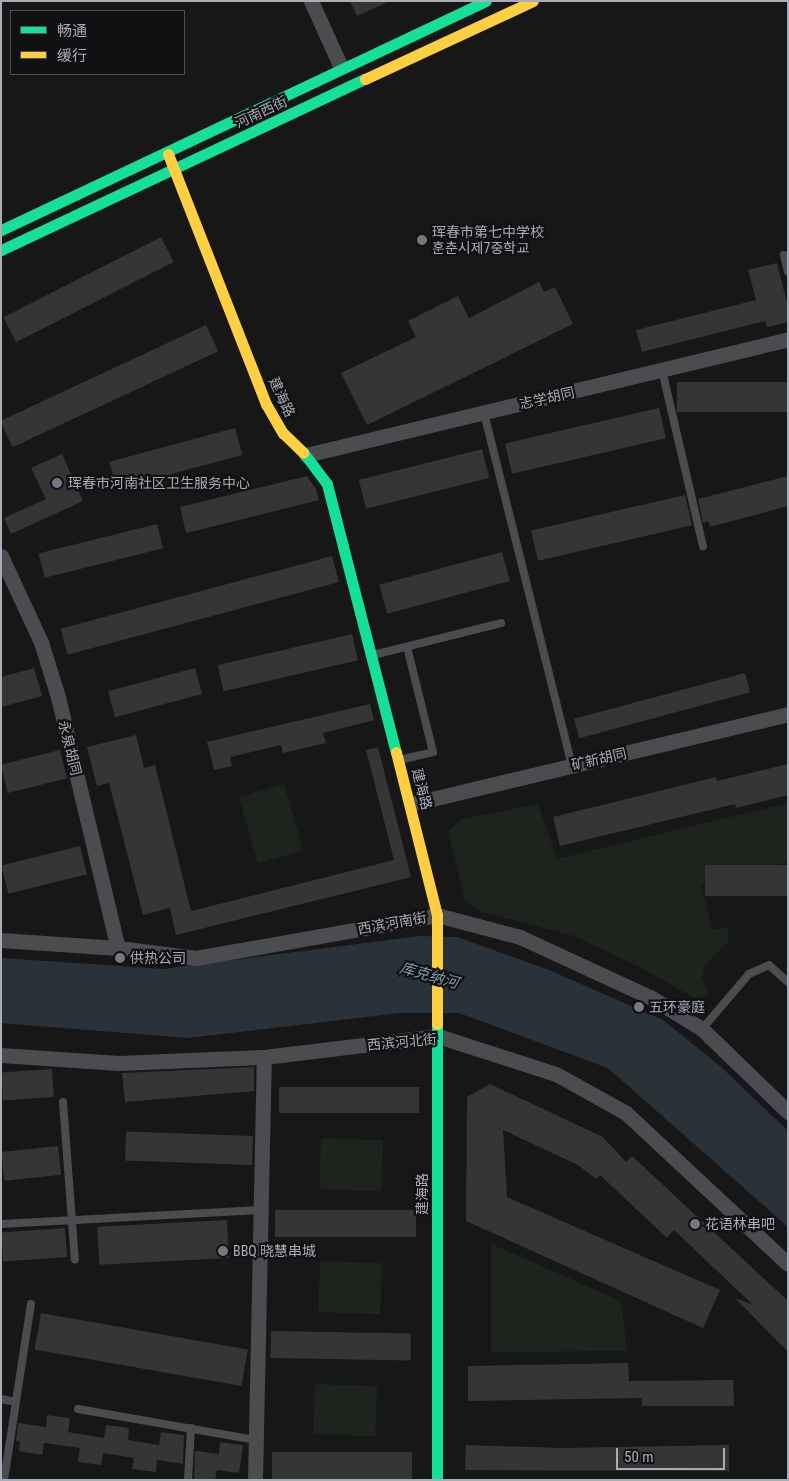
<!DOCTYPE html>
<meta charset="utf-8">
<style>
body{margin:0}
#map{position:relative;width:789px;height:1481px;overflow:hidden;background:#171717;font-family:"Roboto Condensed","Noto Sans SC","Noto Sans KR",sans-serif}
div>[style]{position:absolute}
.green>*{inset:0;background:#1d241e;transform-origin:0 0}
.water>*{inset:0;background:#2a3239}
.building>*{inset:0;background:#353536;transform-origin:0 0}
.lane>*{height:8px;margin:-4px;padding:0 4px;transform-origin:4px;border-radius:4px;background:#4b4c50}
.street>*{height:15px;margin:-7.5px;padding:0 7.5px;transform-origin:7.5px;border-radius:7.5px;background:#4b4c50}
.fast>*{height:11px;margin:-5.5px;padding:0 5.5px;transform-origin:5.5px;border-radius:5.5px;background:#16e098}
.slow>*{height:11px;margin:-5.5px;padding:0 5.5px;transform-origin:5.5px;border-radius:5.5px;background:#ffcf43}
.dots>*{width:14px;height:14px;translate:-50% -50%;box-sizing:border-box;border:2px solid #111113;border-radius:50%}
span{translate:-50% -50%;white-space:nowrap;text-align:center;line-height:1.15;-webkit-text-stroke:4.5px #111113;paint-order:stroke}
.street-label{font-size:14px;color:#a8adb8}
.poi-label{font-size:14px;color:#a8adb8}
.left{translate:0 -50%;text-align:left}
.water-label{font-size:15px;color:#7f9bb3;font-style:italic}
.frame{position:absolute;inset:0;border:2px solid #a8adb8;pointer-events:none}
.legend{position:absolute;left:10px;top:10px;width:175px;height:65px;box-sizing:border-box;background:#111113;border:1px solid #4d4f55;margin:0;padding:6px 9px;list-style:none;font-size:15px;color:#a8adb8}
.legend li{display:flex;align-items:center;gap:10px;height:25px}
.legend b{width:25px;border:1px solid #4d4f55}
.scale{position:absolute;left:616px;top:1448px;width:109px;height:22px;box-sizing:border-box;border:2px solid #a8adb8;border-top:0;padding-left:6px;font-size:15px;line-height:18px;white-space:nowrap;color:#a8adb8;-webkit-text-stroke:4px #111113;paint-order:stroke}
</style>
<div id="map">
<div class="green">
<i style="left:284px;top:784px;width:69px;height:47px;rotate:74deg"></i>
<i style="clip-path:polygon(788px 803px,788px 862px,701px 884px,712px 929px,728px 928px,728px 942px,705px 965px,702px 978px,708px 993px,700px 1001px,644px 969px,574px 936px,482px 912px,465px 900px,448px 832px,462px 819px,538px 804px,557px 859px)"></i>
<i style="left:321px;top:1138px;width:62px;height:51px;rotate:2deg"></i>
<i style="clip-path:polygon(491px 1244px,621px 1301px,627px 1351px,491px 1352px)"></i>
<i style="left:320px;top:1261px;width:62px;height:51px;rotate:2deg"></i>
<i style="left:315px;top:1384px;width:62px;height:50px;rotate:2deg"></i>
</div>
<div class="water">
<i style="clip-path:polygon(420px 936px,457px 937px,549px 970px,663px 1020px,721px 1067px,788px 1131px,788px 1227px,608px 1068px,459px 1013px,400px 1013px,188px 1038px,1px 1023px,1px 958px,163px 969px)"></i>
</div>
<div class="building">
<i style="clip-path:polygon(350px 1px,390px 1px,357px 16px)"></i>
<i style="left:161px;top:237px;width:28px;height:177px;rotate:63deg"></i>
<i style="clip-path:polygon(777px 263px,788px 307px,788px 322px,767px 327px,765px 321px,642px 352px,636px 330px,756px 300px,748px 270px)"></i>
<i style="clip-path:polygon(539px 282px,544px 292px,555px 287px,573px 324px,367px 425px,341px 373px,416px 337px,408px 321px,458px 296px,469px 318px)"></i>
<i style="left:206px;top:325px;width:29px;height:227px;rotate:65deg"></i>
<i style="left:788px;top:382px;width:30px;height:111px;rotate:90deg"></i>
<i style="left:659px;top:408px;width:31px;height:158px;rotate:77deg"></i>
<i style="left:235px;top:428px;width:28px;height:130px;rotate:75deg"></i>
<i style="left:482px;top:449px;width:30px;height:127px;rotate:76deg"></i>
<i style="clip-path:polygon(62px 454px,83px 501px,11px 534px,4px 518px,46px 499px,31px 468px)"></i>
<i style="clip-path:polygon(307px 476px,316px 489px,319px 500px,186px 533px,180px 507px)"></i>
<i style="clip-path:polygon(788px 476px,788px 506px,710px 527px,708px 521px,703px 523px,698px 499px)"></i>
<i style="left:685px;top:495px;width:31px;height:158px;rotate:77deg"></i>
<i style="left:157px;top:524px;width:25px;height:122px;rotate:76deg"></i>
<i style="left:502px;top:552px;width:30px;height:127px;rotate:75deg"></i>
<i style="left:332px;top:556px;width:27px;height:281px;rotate:75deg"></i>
<i style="left:352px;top:634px;width:27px;height:138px;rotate:77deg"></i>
<i style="clip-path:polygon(34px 668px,42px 696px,1px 707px,1px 677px)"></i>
<i style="left:195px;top:668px;width:27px;height:90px;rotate:75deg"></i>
<i style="left:745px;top:673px;width:20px;height:177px;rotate:75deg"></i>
<i style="clip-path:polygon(370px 704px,374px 720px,323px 733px,326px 743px,283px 753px,281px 745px,230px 757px,232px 766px,214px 770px,207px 742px)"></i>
<i style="clip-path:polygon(136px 735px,144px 768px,155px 765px,191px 911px,394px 860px,366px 750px,378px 747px,411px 877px,176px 935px,170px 908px,143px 915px,109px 783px,97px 786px,87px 747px)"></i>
<i style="left:60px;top:750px;width:29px;height:61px;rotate:76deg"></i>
<i style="clip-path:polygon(788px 764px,788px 795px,736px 808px,735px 804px,560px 846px,553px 817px,716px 777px,717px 781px)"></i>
<i style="left:80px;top:846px;width:29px;height:81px;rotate:76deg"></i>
<i style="left:788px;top:865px;width:31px;height:83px;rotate:90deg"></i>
<i style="clip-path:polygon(254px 1067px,254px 1091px,125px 1102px,122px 1073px)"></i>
<i style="left:52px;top:1069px;width:28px;height:51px;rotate:86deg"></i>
<i style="clip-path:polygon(490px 1084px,603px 1137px,626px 1162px,632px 1156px,788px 1301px,788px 1352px,735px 1298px,753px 1305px,674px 1230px,667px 1238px,600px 1175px,596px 1179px,578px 1165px,503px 1130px,507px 1197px,720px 1290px,703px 1328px,466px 1221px,467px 1097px)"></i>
<i style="left:279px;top:1087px;width:140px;height:26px"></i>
<i style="left:253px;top:1136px;width:29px;height:127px;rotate:92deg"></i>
<i style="left:58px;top:1146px;width:29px;height:57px;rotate:84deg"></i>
<i style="left:275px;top:1210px;width:141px;height:27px"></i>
<i style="left:227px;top:1220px;width:38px;height:130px;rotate:87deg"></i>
<i style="left:65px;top:1228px;width:29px;height:64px;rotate:86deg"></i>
<i style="left:41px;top:1313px;width:210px;height:37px;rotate:10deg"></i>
<i style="left:271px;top:1331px;width:140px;height:27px;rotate:1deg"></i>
<i style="clip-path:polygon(628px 1363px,629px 1381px,733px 1380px,734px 1406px,642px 1406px,642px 1398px,468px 1401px,468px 1366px)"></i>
<i style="clip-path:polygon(47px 1415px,70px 1418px,68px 1432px,104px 1438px,106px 1425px,129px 1428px,128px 1440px,159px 1445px,161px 1432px,184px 1435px,183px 1464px,157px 1460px,156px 1472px,132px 1469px,134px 1458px,103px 1453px,101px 1465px,78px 1462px,80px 1448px,44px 1443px,42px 1455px,19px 1451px,20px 1442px,16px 1441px,18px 1423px,46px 1427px)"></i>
<i style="clip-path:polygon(220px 1442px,243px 1445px,239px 1473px,217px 1470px,215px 1480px,194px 1479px,195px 1451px,219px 1454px)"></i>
<i style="clip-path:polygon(466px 1445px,562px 1448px,729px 1445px,729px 1471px,465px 1470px)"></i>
<i style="left:272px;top:1452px;width:140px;height:27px"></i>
</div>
<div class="lane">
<i style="left:784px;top:255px;width:17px;rotate:77deg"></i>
<i style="left:662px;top:370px;width:181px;rotate:76.9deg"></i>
<i style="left:484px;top:413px;width:364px;rotate:76deg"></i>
<i style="left:373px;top:655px;width:132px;rotate:-14deg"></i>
<i style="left:399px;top:760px;width:35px;rotate:-13deg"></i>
<i style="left:433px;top:752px;width:108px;rotate:-103.9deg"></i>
<i style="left:702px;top:1029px;width:72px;rotate:-49.5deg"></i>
<i style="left:749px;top:974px;width:22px;rotate:-24deg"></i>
<i style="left:769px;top:965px;width:25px;rotate:42deg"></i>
<i style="left:63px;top:1102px;width:158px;rotate:85.7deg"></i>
<i style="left:1px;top:1224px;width:260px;rotate:-3.1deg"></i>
<i style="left:1px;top:1399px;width:15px;rotate:11deg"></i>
<i style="left:78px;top:1409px;width:181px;rotate:9.9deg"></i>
<i style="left:4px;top:1480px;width:178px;rotate:-81.3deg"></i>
<i style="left:188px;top:1480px;width:52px;rotate:-86.7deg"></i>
</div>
<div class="street">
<i style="left:311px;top:1px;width:72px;rotate:65.6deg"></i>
<i style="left:306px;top:455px;width:496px;rotate:-13.5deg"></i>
<i style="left:1px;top:556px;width:95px;rotate:65.1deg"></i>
<i style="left:41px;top:642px;width:58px;rotate:72.8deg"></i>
<i style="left:58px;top:697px;width:258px;rotate:76.6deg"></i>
<i style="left:411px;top:804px;width:388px;rotate:-13.4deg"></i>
<i style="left:1px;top:940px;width:117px;rotate:3.9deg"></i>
<i style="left:118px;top:948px;width:79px;rotate:7.3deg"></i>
<i style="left:196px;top:958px;width:245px;rotate:-10.1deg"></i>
<i style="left:437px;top:915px;width:86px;rotate:14.8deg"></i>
<i style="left:520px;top:937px;width:143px;rotate:24.8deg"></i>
<i style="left:650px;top:997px;width:61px;rotate:31.6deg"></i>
<i style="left:702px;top:1029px;width:120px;rotate:44deg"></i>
<i style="left:1px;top:1055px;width:118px;rotate:3.9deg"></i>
<i style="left:119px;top:1063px;width:145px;rotate:-2.4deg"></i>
<i style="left:264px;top:1057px;width:175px;rotate:-6.9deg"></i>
<i style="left:438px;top:1036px;width:124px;rotate:17.9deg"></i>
<i style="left:556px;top:1074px;width:80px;rotate:29.1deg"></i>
<i style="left:626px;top:1113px;width:221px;rotate:43deg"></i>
<i style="left:255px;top:1480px;width:423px;rotate:-88.8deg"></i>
</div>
<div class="fast">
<i style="left:1px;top:230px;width:536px;rotate:-25.28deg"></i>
<i style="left:1px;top:250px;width:402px;rotate:-25.2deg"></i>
<i style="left:303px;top:452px;width:40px;rotate:53deg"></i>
<i style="left:327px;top:484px;width:277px;rotate:75.6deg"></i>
<i style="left:437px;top:1024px;width:456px;rotate:90deg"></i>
</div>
<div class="slow">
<i style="left:365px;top:79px;width:185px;rotate:-24.9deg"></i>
<i style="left:168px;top:154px;width:269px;rotate:68.6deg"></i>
<i style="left:266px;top:404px;width:34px;rotate:60deg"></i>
<i style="left:283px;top:433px;width:28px;rotate:44deg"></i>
<i style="left:396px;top:752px;width:168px;rotate:75.9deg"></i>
<i style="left:437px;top:915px;width:109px;rotate:90deg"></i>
</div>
<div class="dots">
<i style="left:422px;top:240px;background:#757880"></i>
<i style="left:57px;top:483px;background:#757880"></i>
<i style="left:120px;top:958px;background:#757880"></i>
<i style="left:639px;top:1007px;background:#757880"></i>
<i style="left:695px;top:1224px;background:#757880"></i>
<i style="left:223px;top:1251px;background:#757880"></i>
</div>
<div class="street-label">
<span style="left:261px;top:112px;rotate:-25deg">河南西街</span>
<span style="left:282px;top:397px;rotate:65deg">建海路</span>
<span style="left:547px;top:398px;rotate:-13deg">志学胡同</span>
<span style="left:70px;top:748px;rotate:76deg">永泉胡同</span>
<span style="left:599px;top:759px;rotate:-13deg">矿新胡同</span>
<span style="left:422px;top:789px;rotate:76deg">建海路</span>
<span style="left:392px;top:923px;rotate:-10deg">西滨河南街</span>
<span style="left:402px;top:1042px;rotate:-5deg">西滨河北街</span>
<span style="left:422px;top:1194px;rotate:-90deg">建海路</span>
</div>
<div class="poi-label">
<span class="left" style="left:432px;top:240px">珲春市第七中学校<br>훈춘시제7중학교</span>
<span class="left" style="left:68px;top:483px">珲春市河南社区卫生服务中心</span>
<span class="left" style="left:130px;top:958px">供热公司</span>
<span class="left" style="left:649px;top:1007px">五环豪庭</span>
<span class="left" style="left:705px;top:1224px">花语林串吧</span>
<span class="left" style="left:233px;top:1251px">BBQ 晓慧串城</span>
</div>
<div class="water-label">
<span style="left:429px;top:976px;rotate:16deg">库克纳河</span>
</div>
<div class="frame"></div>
<ul class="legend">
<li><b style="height:6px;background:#16e098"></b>畅通</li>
<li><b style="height:6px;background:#ffcf43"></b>缓行</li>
</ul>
<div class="scale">50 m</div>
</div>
